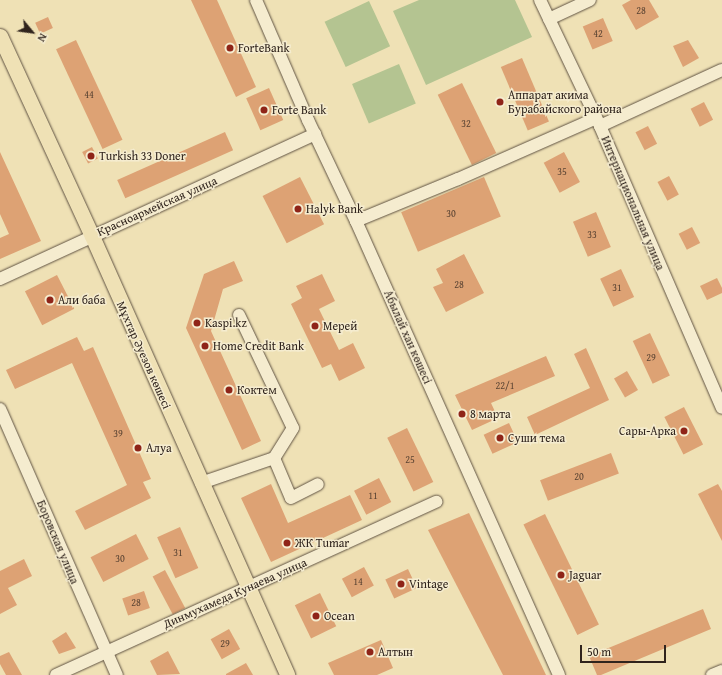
<!DOCTYPE html>
<meta charset="utf-8">
<style>
body{margin:0}
#map{position:relative;width:722px;height:675px;overflow:hidden;background:#efe1b5;font-family:"Gentium Book Plus",serif}
div>[style]{position:absolute}
.green>*{inset:0;background:#b4c491;transform-origin:0 0}
.building>*{inset:0;background:#dda274;transform-origin:0 0}
.roads{filter:drop-shadow(0 0 1px #605343) drop-shadow(0 0 1px #605343)}
.minor>*{height:12px;margin:-6px;padding:0 6px;transform-origin:6px;border-radius:6px;background:#f5eccf}
.major>*{height:15px;margin:-7.5px;padding:0 7.5px;transform-origin:7.5px;border-radius:7.5px;background:#efe1b5}
.dots>*{width:11px;height:11px;translate:-50% -50%;box-sizing:border-box;border:2px solid #f5eccf;border-radius:50%}
span{translate:-50% -50%;white-space:nowrap;text-align:center;line-height:1.15;-webkit-text-stroke:3px #f5eccf;paint-order:stroke}
.number-label{font-size:10px;color:#5b4433}
.number-label span{-webkit-text-stroke-width:0}
.poi-label{font-size:12px;color:#30241d}
.left{translate:0 -50%;text-align:left}
.right{translate:-100% -50%;text-align:right}
.street-label{font-size:12px;color:#30241d}
.north{position:absolute;left:12px;top:12px;width:40px;height:40px;-webkit-text-stroke:3px #f5eccf;paint-order:stroke;rotate:119deg;font-size:11px;font-weight:700;line-height:16px;text-align:center;color:#30241d}
.north::after{content:'';display:block;margin:auto;width:14px;height:18px;background:#30241d;clip-path:polygon(50% 0,100% 100%,50% 72%,0 100%)}
.scale{position:absolute;left:580px;top:645px;width:86px;height:18px;box-sizing:border-box;border:2px solid #30241d;border-top:0;padding-left:5px;font-size:12px;line-height:14px;white-space:nowrap;color:#30241d;-webkit-text-stroke:3px #f5eccf;paint-order:stroke}
</style>
<div id="map">
<div class="green">
<i style="clip-path:polygon(419px 0,515px 0,532px 37px,426px 85px,393px 11px)"></i>
<i style="left:369px;top:1px;width:50px;height:49px;rotate:65deg"></i>
<i style="left:399px;top:64px;width:43px;height:51px;rotate:67deg"></i>
</div>
<div class="building">
<i style="clip-path:polygon(191px 0,217px 0,256px 87px,236px 97px)"></i>
<i style="clip-path:polygon(631px 0,649px 0,659px 17px,636px 30px,622px 5px)"></i>
<i style="left:48px;top:17px;width:12px;height:14px;rotate:66deg"></i>
<i style="left:603px;top:18px;width:25px;height:22px;rotate:67deg"></i>
<i style="left:76px;top:40px;width:110px;height:22px;rotate:65deg"></i>
<i style="clip-path:polygon(688px 40px,699px 58px,683px 67px,673px 46px)"></i>
<i style="left:522px;top:58px;width:69px;height:23px;rotate:67deg"></i>
<i style="left:462px;top:83px;width:78px;height:27px;rotate:64deg"></i>
<i style="left:269px;top:88px;width:35px;height:25px;rotate:66deg"></i>
<i style="left:704px;top:102px;width:20px;height:15px;rotate:63deg"></i>
<i style="left:648px;top:126px;width:20px;height:14px;rotate:63deg"></i>
<i style="left:225px;top:132px;width:20px;height:118px;rotate:66deg"></i>
<i style="left:92px;top:147px;width:13px;height:11px;rotate:63deg"></i>
<i style="clip-path:polygon(0 152px,41px 241px,0 259px,0 238px,9px 234px,0 214px)"></i>
<i style="left:564px;top:152px;width:34px;height:23px;rotate:62deg"></i>
<i style="left:669px;top:176px;width:21px;height:13px;rotate:62deg"></i>
<i style="left:300px;top:177px;width:53px;height:42px;rotate:63deg"></i>
<i style="left:484px;top:177px;width:43px;height:90px;rotate:67deg"></i>
<i style="left:596px;top:212px;width:38px;height:25px;rotate:67deg"></i>
<i style="left:692px;top:227px;width:18px;height:15px;rotate:63deg"></i>
<i style="clip-path:polygon(464px 254px,484px 293px,446px 312px,433px 287px,443px 283px,436px 269px)"></i>
<i style="clip-path:polygon(234px 261px,243px 281px,223px 289px,211px 331px,261px 441px,242px 450px,186px 328px,204px 274px)"></i>
<i style="left:621px;top:269px;width:31px;height:23px;rotate:65deg"></i>
<i style="clip-path:polygon(322px 274px,335px 301px,319px 309px,339px 350px,353px 343px,365px 368px,339px 381px,331px 364px,322px 368px,291px 304px,302px 298px,296px 286px)"></i>
<i style="left:57px;top:275px;width:38px;height:36px;rotate:63deg"></i>
<i style="clip-path:polygon(717px 278px,722px 288px,722px 293px,707px 300px,700px 286px)"></i>
<i style="left:650px;top:333px;width:47px;height:19px;rotate:65deg"></i>
<i style="clip-path:polygon(77px 337px,84px 351px,93px 347px,151px 479px,143px 482px,151px 498px,85px 530px,75px 511px,127px 485px,72px 363px,15px 389px,6px 370px)"></i>
<i style="clip-path:polygon(586px 348px,609px 400px,535px 435px,527px 417px,590px 388px,574px 354px)"></i>
<i style="clip-path:polygon(546px 356px,555px 376px,491px 403px,498px 418px,472px 430px,455px 395px)"></i>
<i style="left:627px;top:371px;width:22px;height:15px;rotate:60deg"></i>
<i style="left:684px;top:407px;width:42px;height:22px;rotate:63deg"></i>
<i style="left:509px;top:423px;width:21px;height:28px;rotate:65deg"></i>
<i style="left:407px;top:428px;width:60px;height:22px;rotate:64deg"></i>
<i style="left:611px;top:453px;width:22px;height:76px;rotate:69deg"></i>
<i style="left:379px;top:478px;width:27px;height:28px;rotate:63deg"></i>
<i style="clip-path:polygon(271px 484px,288px 523px,350px 495px,362px 520px,271px 562px,241px 498px)"></i>
<i style="clip-path:polygon(718px 484px,722px 491px,722px 541px,698px 494px)"></i>
<i style="clip-path:polygon(469px 513px,546px 675px,503px 675px,428px 530px)"></i>
<i style="left:545px;top:514px;width:123px;height:24px;rotate:64deg"></i>
<i style="left:180px;top:527px;width:45px;height:25px;rotate:66deg"></i>
<i style="left:136px;top:534px;width:28px;height:51px;rotate:63deg"></i>
<i style="clip-path:polygon(24px 559px,32px 576px,8px 588px,17px 605px,0 614px,0 571px)"></i>
<i style="left:364px;top:567px;width:21px;height:25px;rotate:62deg"></i>
<i style="left:408px;top:569px;width:21px;height:25px;rotate:65deg"></i>
<i style="left:165px;top:570px;width:43px;height:14px;rotate:62deg"></i>
<i style="left:144px;top:591px;width:18px;height:23px;rotate:71deg"></i>
<i style="left:320px;top:593px;width:37px;height:28px;rotate:64deg"></i>
<i style="clip-path:polygon(703px 609px,711px 629px,601px 675px,597px 675px,589px 656px)"></i>
<i style="left:229px;top:629px;width:23px;height:21px;rotate:61deg"></i>
<i style="clip-path:polygon(66px 632px,76px 648px,59px 654px,52px 641px)"></i>
<i style="clip-path:polygon(381px 640px,393px 668px,377px 675px,334px 675px,328px 663px)"></i>
<i style="clip-path:polygon(168px 651px,180px 674px,157px 675px,150px 661px)"></i>
<i style="clip-path:polygon(9px 652px,22px 675px,6px 675px,0 664px,0 656px)"></i>
<i style="clip-path:polygon(246px 663px,253px 675px,226px 675px,226px 674px)"></i>
</div>
<div class="roads">
<div class="minor">
<i style="left:256px;top:0;width:131px;rotate:66.6deg"></i>
<i style="left:308px;top:120px;width:112px;rotate:64.6deg"></i>
<i style="left:356px;top:221px;width:497px;rotate:65.9deg"></i>
<i style="left:540px;top:0;width:140px;rotate:64.5deg"></i>
<i style="left:600px;top:126px;width:307px;rotate:66.6deg"></i>
<i style="left:549px;top:19px;width:45px;rotate:-24.9deg"></i>
<i style="left:600px;top:126px;width:134px;rotate:-24.7deg"></i>
<i style="left:356px;top:221px;width:110px;rotate:-22.4deg"></i>
<i style="left:458px;top:179px;width:151px;rotate:-23.8deg"></i>
<i style="left:0;top:279px;width:347px;rotate:-24.7deg"></i>
<i style="left:239px;top:315px;width:125px;rotate:64.5deg"></i>
<i style="left:293px;top:428px;width:36px;rotate:122deg"></i>
<i style="left:0;top:409px;width:291px;rotate:66.3deg"></i>
<i style="left:201px;top:483px;width:77px;rotate:-18.9deg"></i>
<i style="left:274px;top:458px;width:43px;rotate:67deg"></i>
<i style="left:291px;top:498px;width:30px;rotate:-27deg"></i>
<i style="left:56px;top:675px;width:418px;rotate:-24.5deg"></i>
<i style="left:712px;top:675px;width:11px;rotate:-22deg"></i>
</div>
<div class="major">
<i style="left:0;top:36px;width:220px;rotate:65.3deg"></i>
<i style="left:92px;top:236px;width:480px;rotate:66deg"></i>
</div>
</div>
<div class="dots">
<i style="left:230px;top:48px;background:#8f2418"></i>
<i style="left:500px;top:102px;background:#8f2418"></i>
<i style="left:264px;top:110px;background:#8f2418"></i>
<i style="left:91px;top:156px;background:#8f2418"></i>
<i style="left:298px;top:209px;background:#8f2418"></i>
<i style="left:50px;top:300px;background:#8f2418"></i>
<i style="left:197px;top:323px;background:#8f2418"></i>
<i style="left:315px;top:326px;background:#8f2418"></i>
<i style="left:205px;top:346px;background:#8f2418"></i>
<i style="left:229px;top:390px;background:#8f2418"></i>
<i style="left:462px;top:414px;background:#8f2418"></i>
<i style="left:684px;top:431px;background:#8f2418"></i>
<i style="left:500px;top:438px;background:#8f2418"></i>
<i style="left:138px;top:448px;background:#8f2418"></i>
<i style="left:287px;top:543px;background:#8f2418"></i>
<i style="left:561px;top:575px;background:#8f2418"></i>
<i style="left:401px;top:584px;background:#8f2418"></i>
<i style="left:316px;top:616px;background:#8f2418"></i>
<i style="left:370px;top:652px;background:#8f2418"></i>
</div>
<div class="number-label">
<span style="left:641px;top:11px">28</span>
<span style="left:598px;top:34px">42</span>
<span style="left:89px;top:95px">44</span>
<span style="left:466px;top:124px">32</span>
<span style="left:562px;top:172px">35</span>
<span style="left:451px;top:214px">30</span>
<span style="left:592px;top:235px">33</span>
<span style="left:459px;top:285px">28</span>
<span style="left:617px;top:288px">31</span>
<span style="left:651px;top:358px">29</span>
<span style="left:505px;top:386px">22/1</span>
<span style="left:118px;top:434px">39</span>
<span style="left:410px;top:460px">25</span>
<span style="left:579px;top:477px">20</span>
<span style="left:373px;top:496px">11</span>
<span style="left:178px;top:553px">31</span>
<span style="left:120px;top:559px">30</span>
<span style="left:358px;top:582px">14</span>
<span style="left:136px;top:603px">28</span>
<span style="left:225px;top:644px">29</span>
</div>
<div class="poi-label">
<span class="left" style="left:238px;top:48px">ForteBank</span>
<span class="left" style="left:508px;top:102px">Аппарат акима<br>Бурабайского района</span>
<span class="left" style="left:272px;top:110px">Forte Bank</span>
<span class="left" style="left:99px;top:156px">Turkish 33 Doner</span>
<span class="left" style="left:306px;top:209px">Halyk Bank</span>
<span class="left" style="left:58px;top:300px">Али баба</span>
<span class="left" style="left:205px;top:323px">Kaspi.kz</span>
<span class="left" style="left:323px;top:326px">Мерей</span>
<span class="left" style="left:213px;top:346px">Home Credit Bank</span>
<span class="left" style="left:237px;top:390px">Коктем</span>
<span class="left" style="left:470px;top:414px">8 марта</span>
<span class="right" style="left:676px;top:431px">Сары-Арка</span>
<span class="left" style="left:508px;top:438px">Суши тема</span>
<span class="left" style="left:146px;top:448px">Алуа</span>
<span class="left" style="left:295px;top:543px">ЖК Tumar</span>
<span class="left" style="left:569px;top:575px">Jaguar</span>
<span class="left" style="left:409px;top:584px">Vintage</span>
<span class="left" style="left:324px;top:616px">Ocean</span>
<span class="left" style="left:378px;top:652px">Алтын</span>
</div>
<div class="street-label">
<span style="left:633px;top:203px;rotate:67deg">Интернациональная улица</span>
<span style="left:157px;top:206px;rotate:-24deg">Красноармейская улица</span>
<span style="left:408px;top:337px;rotate:66deg">Абылай хан көшесі</span>
<span style="left:144px;top:355px;rotate:66deg">Мұхтар Әуезов көшесі</span>
<span style="left:58px;top:542px;rotate:67deg">Боровская улица</span>
<span style="left:235px;top:593px;rotate:-24deg">Динмухамеда Кунаева улица</span>
</div>
<div class="north">N</div>
<div class="scale">50 m</div>
</div>
